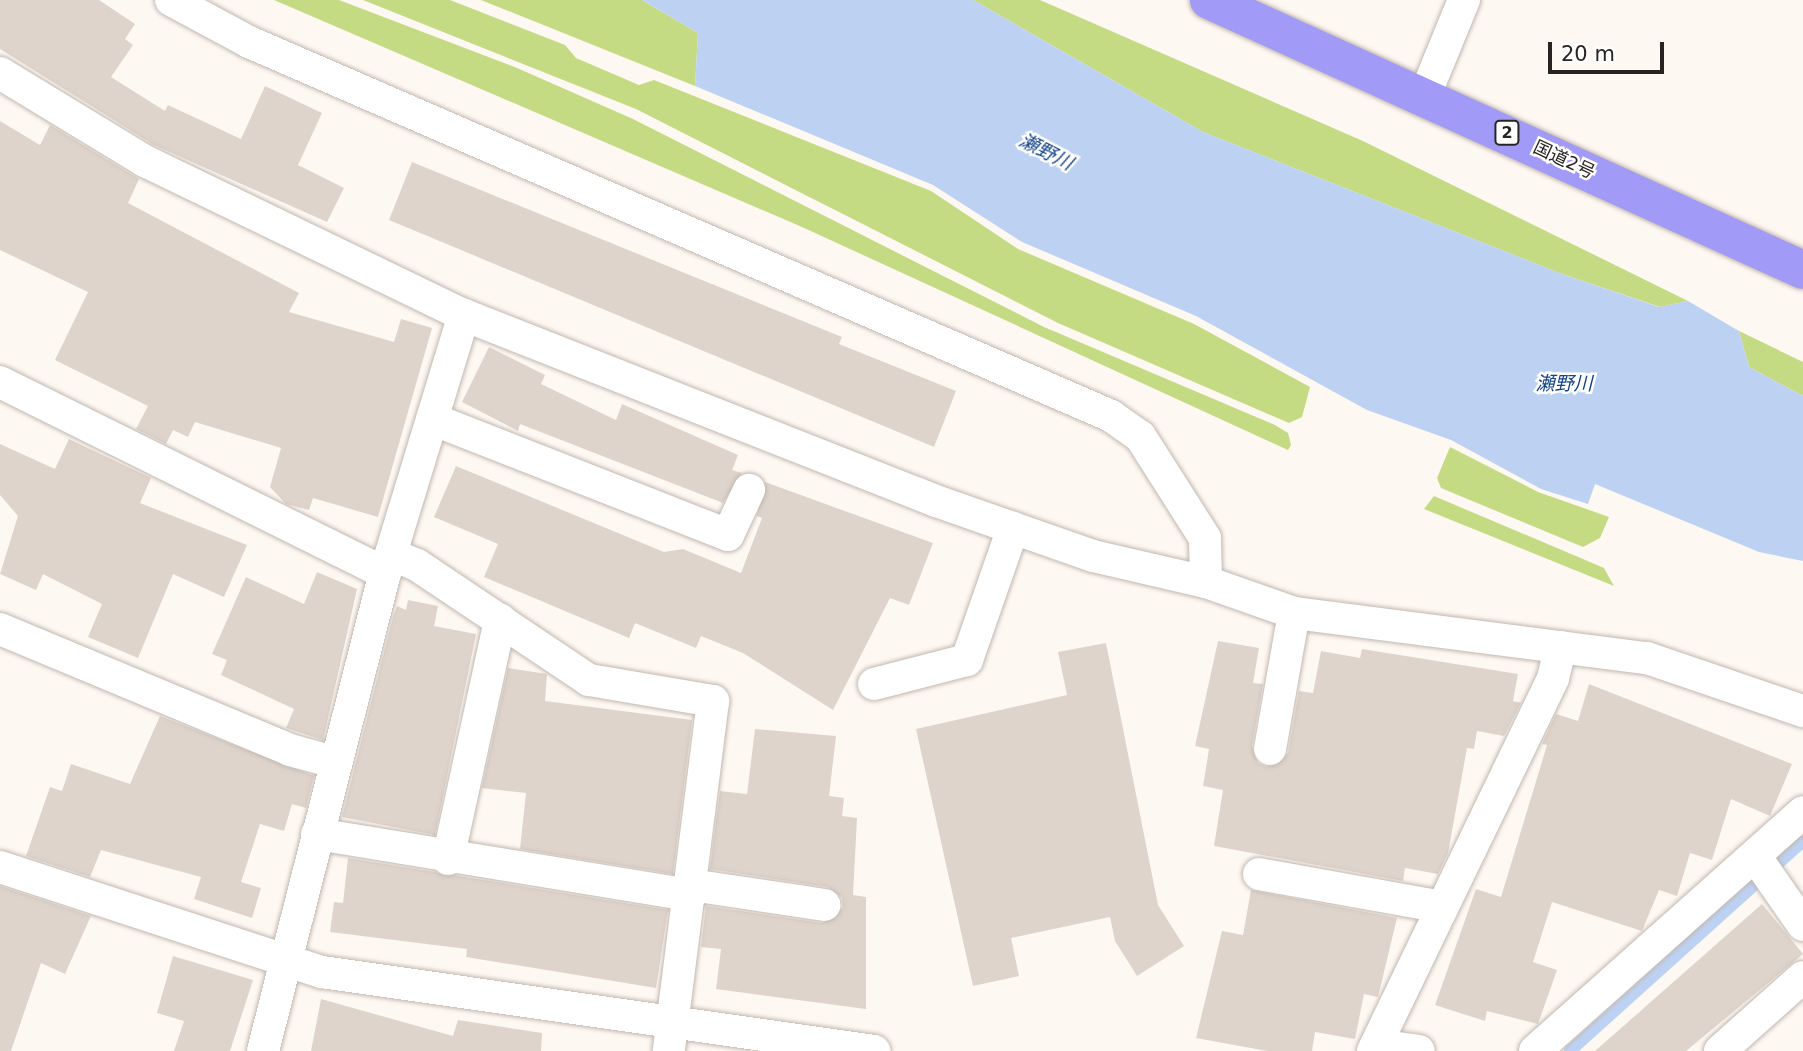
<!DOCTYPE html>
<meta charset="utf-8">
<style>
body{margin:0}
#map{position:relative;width:1803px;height:1051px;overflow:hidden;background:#fef8f3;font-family:"DejaVu Sans","Noto Sans JP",sans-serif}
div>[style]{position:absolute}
.green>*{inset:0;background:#c4da83}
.water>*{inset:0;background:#bdd2f3}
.stream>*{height:12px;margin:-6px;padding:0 6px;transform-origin:6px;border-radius:6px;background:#bdd2f3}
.building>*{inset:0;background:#ded4cc}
.roads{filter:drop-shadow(0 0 2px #c1b7af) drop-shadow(0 0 2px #c1b7af)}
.street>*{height:32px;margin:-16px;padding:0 16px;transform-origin:16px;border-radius:16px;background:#fff}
.highway>*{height:38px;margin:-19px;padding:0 19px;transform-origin:19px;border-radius:19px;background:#a29af7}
span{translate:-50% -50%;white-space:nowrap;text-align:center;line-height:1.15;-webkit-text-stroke:5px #fff;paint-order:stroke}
.shield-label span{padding:2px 5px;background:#fff;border:2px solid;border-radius:5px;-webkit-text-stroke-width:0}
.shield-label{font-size:16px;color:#282421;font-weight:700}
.street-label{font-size:18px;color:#282421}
.water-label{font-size:19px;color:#134388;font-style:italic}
.scale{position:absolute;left:1548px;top:42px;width:116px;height:32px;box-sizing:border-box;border:4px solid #282421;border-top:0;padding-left:9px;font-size:21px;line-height:24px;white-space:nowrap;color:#282421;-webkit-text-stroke:5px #fff;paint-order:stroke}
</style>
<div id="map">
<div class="green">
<i style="clip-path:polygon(274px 0,339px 0,517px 68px,633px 119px,1044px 327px,1275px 425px,1288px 433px,1291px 445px,1288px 450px,802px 227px)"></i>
<i style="clip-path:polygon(363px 0,450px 0,565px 45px,576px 58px,639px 85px,654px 80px,931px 191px,1018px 249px,1194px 324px,1310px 387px,1302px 417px,1289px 423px,1058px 323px,636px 109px)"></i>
<i style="clip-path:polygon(481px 0,642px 0,698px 33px,695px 86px)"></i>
<i style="clip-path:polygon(973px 0,1040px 0,1363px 141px,1688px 301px,1660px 307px,1562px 274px,1203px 132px)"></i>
<i style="clip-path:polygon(1739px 331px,1803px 362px,1803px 396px,1749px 367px)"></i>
<i style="clip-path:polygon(1450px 447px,1538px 492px,1609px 517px,1600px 538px,1583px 547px,1441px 488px,1437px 478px)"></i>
<i style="clip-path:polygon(1434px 496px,1604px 568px,1614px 586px,1424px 509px)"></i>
</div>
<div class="water">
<i style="clip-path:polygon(642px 0,973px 0,1203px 132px,1562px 274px,1659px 307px,1688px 301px,1739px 331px,1749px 367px,1803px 396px,1803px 561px,1759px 552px,1595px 484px,1588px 504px,1541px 489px,1451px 440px,1367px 410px,1196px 316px,1022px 242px,933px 185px,695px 86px,698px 33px)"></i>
</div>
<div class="stream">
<i style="left:1570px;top:1051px;width:314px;rotate:-42deg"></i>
</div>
<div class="building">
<i style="clip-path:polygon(0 0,99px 0,135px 24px,125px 39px,133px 45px,111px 77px,165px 111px,168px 105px,241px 139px,265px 86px,322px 113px,298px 165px,344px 188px,327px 222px,154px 145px,0 49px)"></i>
<i style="clip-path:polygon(0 121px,40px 145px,50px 125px,139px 179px,128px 203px,299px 293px,289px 312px,394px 342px,401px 319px,432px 328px,378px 517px,313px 498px,309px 510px,286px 504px,270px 487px,281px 448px,195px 422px,188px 437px,173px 430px,166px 444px,136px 429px,148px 406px,55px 360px,88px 292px,0 250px)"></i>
<i style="clip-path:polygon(412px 162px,842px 337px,839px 344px,956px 391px,934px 447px,389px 220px)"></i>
<i style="clip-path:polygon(489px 347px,545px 375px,541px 384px,616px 420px,622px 404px,738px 455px,732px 470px,742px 473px,723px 503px,520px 424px,518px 431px,462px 402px)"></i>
<i style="clip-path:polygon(69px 439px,151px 478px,140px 503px,247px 545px,224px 597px,173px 574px,138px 658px,88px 637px,102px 604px,43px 574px,36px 590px,0 574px,18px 516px,0 495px,0 444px,55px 469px)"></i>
<i style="clip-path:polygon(456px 466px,664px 552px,683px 549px,741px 573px,762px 518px,757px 516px,765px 482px,933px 543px,909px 605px,890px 598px,833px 710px,743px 653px,701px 636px,696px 648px,635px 623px,629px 638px,484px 577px,498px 544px,434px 517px)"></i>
<i style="clip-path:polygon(317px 572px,357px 589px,323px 740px,286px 728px,294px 709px,221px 675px,227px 660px,212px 654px,246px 577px,304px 604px)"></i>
<i style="clip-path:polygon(408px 600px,438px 606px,434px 626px,476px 634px,435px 835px,342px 817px,393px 617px,397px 606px,406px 610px)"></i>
<i style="clip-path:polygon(1218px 641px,1259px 648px,1253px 683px,1263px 684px,1252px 746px,1258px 763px,1267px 767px,1288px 753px,1299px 691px,1313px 693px,1321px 651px,1360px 658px,1362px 649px,1518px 674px,1513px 701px,1521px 703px,1504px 736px,1477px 731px,1474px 749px,1467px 748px,1448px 853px,1438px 874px,1405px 868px,1403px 881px,1214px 846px,1223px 790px,1203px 786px,1209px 749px,1195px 746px)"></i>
<i style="clip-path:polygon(1106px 643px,1158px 905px,1184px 946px,1137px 976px,1115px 941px,1110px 917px,1011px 938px,1019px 976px,973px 986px,916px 729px,1067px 695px,1058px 652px)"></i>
<i style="clip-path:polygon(508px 668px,547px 674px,545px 701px,692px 720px,673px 874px,520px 849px,526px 793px,482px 788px)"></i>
<i style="clip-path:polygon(1589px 684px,1792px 764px,1770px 816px,1731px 799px,1712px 860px,1690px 853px,1677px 896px,1659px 890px,1642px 931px,1552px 902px,1533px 962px,1557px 970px,1538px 1024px,1487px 1011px,1485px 1021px,1435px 1005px,1476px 889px,1501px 897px,1547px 745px,1542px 744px,1556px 714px,1578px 721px)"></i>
<i style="clip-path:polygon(160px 716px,314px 776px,306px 808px,292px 804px,284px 831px,260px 824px,241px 882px,261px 888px,252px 918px,194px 899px,201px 877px,101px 850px,90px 877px,26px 856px,50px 787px,62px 791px,71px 764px,130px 784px)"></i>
<i style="clip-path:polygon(755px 729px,836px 736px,829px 796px,844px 798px,842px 816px,857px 818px,853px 895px,866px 897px,866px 1009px,716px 989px,721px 949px,701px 947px,706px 906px,822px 923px,843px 908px,842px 898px,828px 887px,710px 869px,720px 791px,747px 794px)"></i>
<i style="clip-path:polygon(348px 858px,668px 910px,656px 988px,466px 957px,467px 949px,330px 932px,334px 902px,343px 903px)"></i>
<i style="clip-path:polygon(0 886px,91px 916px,65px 974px,41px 963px,11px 1051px,0 1051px)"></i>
<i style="clip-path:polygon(1251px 890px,1397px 918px,1378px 997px,1364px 994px,1355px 1039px,1315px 1032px,1312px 1051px,1267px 1051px,1196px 1038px,1222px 931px,1243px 935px)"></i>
<i style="clip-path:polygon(1762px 904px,1803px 954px,1686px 1051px,1595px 1051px)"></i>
<i style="clip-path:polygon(173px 956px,253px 980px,230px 1051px,174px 1051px,184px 1021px,157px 1013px)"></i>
<i style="clip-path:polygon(321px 999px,453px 1036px,458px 1020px,542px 1033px,541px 1051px,311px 1051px)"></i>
</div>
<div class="roads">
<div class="street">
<i style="left:171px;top:0;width:89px;rotate:28.3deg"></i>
<i style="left:249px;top:42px;width:940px;rotate:23.45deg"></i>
<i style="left:1111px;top:416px;width:35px;rotate:35deg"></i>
<i style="left:1140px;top:436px;width:121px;rotate:57.5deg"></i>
<i style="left:1205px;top:538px;width:44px;rotate:88.7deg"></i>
<i style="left:0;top:73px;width:170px;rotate:31.3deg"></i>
<i style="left:145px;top:161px;width:354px;rotate:25.8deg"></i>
<i style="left:464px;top:315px;width:507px;rotate:21.51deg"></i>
<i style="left:936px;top:501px;width:166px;rotate:19.3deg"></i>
<i style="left:1093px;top:556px;width:116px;rotate:13deg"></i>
<i style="left:1206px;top:582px;width:93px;rotate:19.4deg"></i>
<i style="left:1294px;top:613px;width:356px;rotate:7.3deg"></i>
<i style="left:1647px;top:658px;width:165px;rotate:18.8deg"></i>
<i style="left:1425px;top:95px;width:103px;rotate:-67.7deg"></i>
<i style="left:0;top:382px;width:430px;rotate:26.4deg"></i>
<i style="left:432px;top:419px;width:318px;rotate:21.4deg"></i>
<i style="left:728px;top:535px;width:50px;rotate:-65deg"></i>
<i style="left:391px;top:554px;width:28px;rotate:23deg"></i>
<i style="left:417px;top:565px;width:207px;rotate:33.8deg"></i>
<i style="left:589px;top:680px;width:126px;rotate:9.6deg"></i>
<i style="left:713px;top:701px;width:353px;rotate:97.2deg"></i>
<i style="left:0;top:629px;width:314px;rotate:22.6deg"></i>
<i style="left:290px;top:750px;width:46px;rotate:15.3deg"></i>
<i style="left:874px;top:684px;width:96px;rotate:-14.5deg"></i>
<i style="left:967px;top:660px;width:140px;rotate:-70.8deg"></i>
<i style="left:1270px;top:749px;width:138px;rotate:-80deg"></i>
<i style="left:317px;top:834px;width:378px;rotate:9.3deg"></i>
<i style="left:1755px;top:856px;width:84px;rotate:55.2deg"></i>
<i style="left:448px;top:859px;width:245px;rotate:-77.7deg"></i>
<i style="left:0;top:867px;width:339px;rotate:18.1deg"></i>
<i style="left:322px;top:972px;width:558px;rotate:8.14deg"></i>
<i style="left:1259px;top:874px;width:186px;rotate:10.2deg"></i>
<i style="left:691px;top:885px;width:135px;rotate:8.5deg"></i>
<i style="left:1376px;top:1045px;width:43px;rotate:7.9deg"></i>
<i style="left:263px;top:1051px;width:493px;rotate:-75.7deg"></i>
<i style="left:385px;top:573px;width:270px;rotate:-73deg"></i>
<i style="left:1373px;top:1051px;width:414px;rotate:-64.2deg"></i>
<i style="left:1553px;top:678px;width:32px;rotate:-76deg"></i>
<i style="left:1535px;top:1051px;width:359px;rotate:-41.7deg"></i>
<i style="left:1720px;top:1051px;width:111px;rotate:-41.7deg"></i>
</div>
<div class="highway">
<i style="left:1209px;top:0;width:652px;rotate:24.44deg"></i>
</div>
</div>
<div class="shield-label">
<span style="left:1507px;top:133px">2</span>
</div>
<div class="street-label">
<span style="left:1564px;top:160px;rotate:25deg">国道2号</span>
</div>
<div class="water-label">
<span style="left:1046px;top:152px;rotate:27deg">瀬野川</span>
<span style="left:1564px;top:384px">瀬野川</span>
</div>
<div class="scale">20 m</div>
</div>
